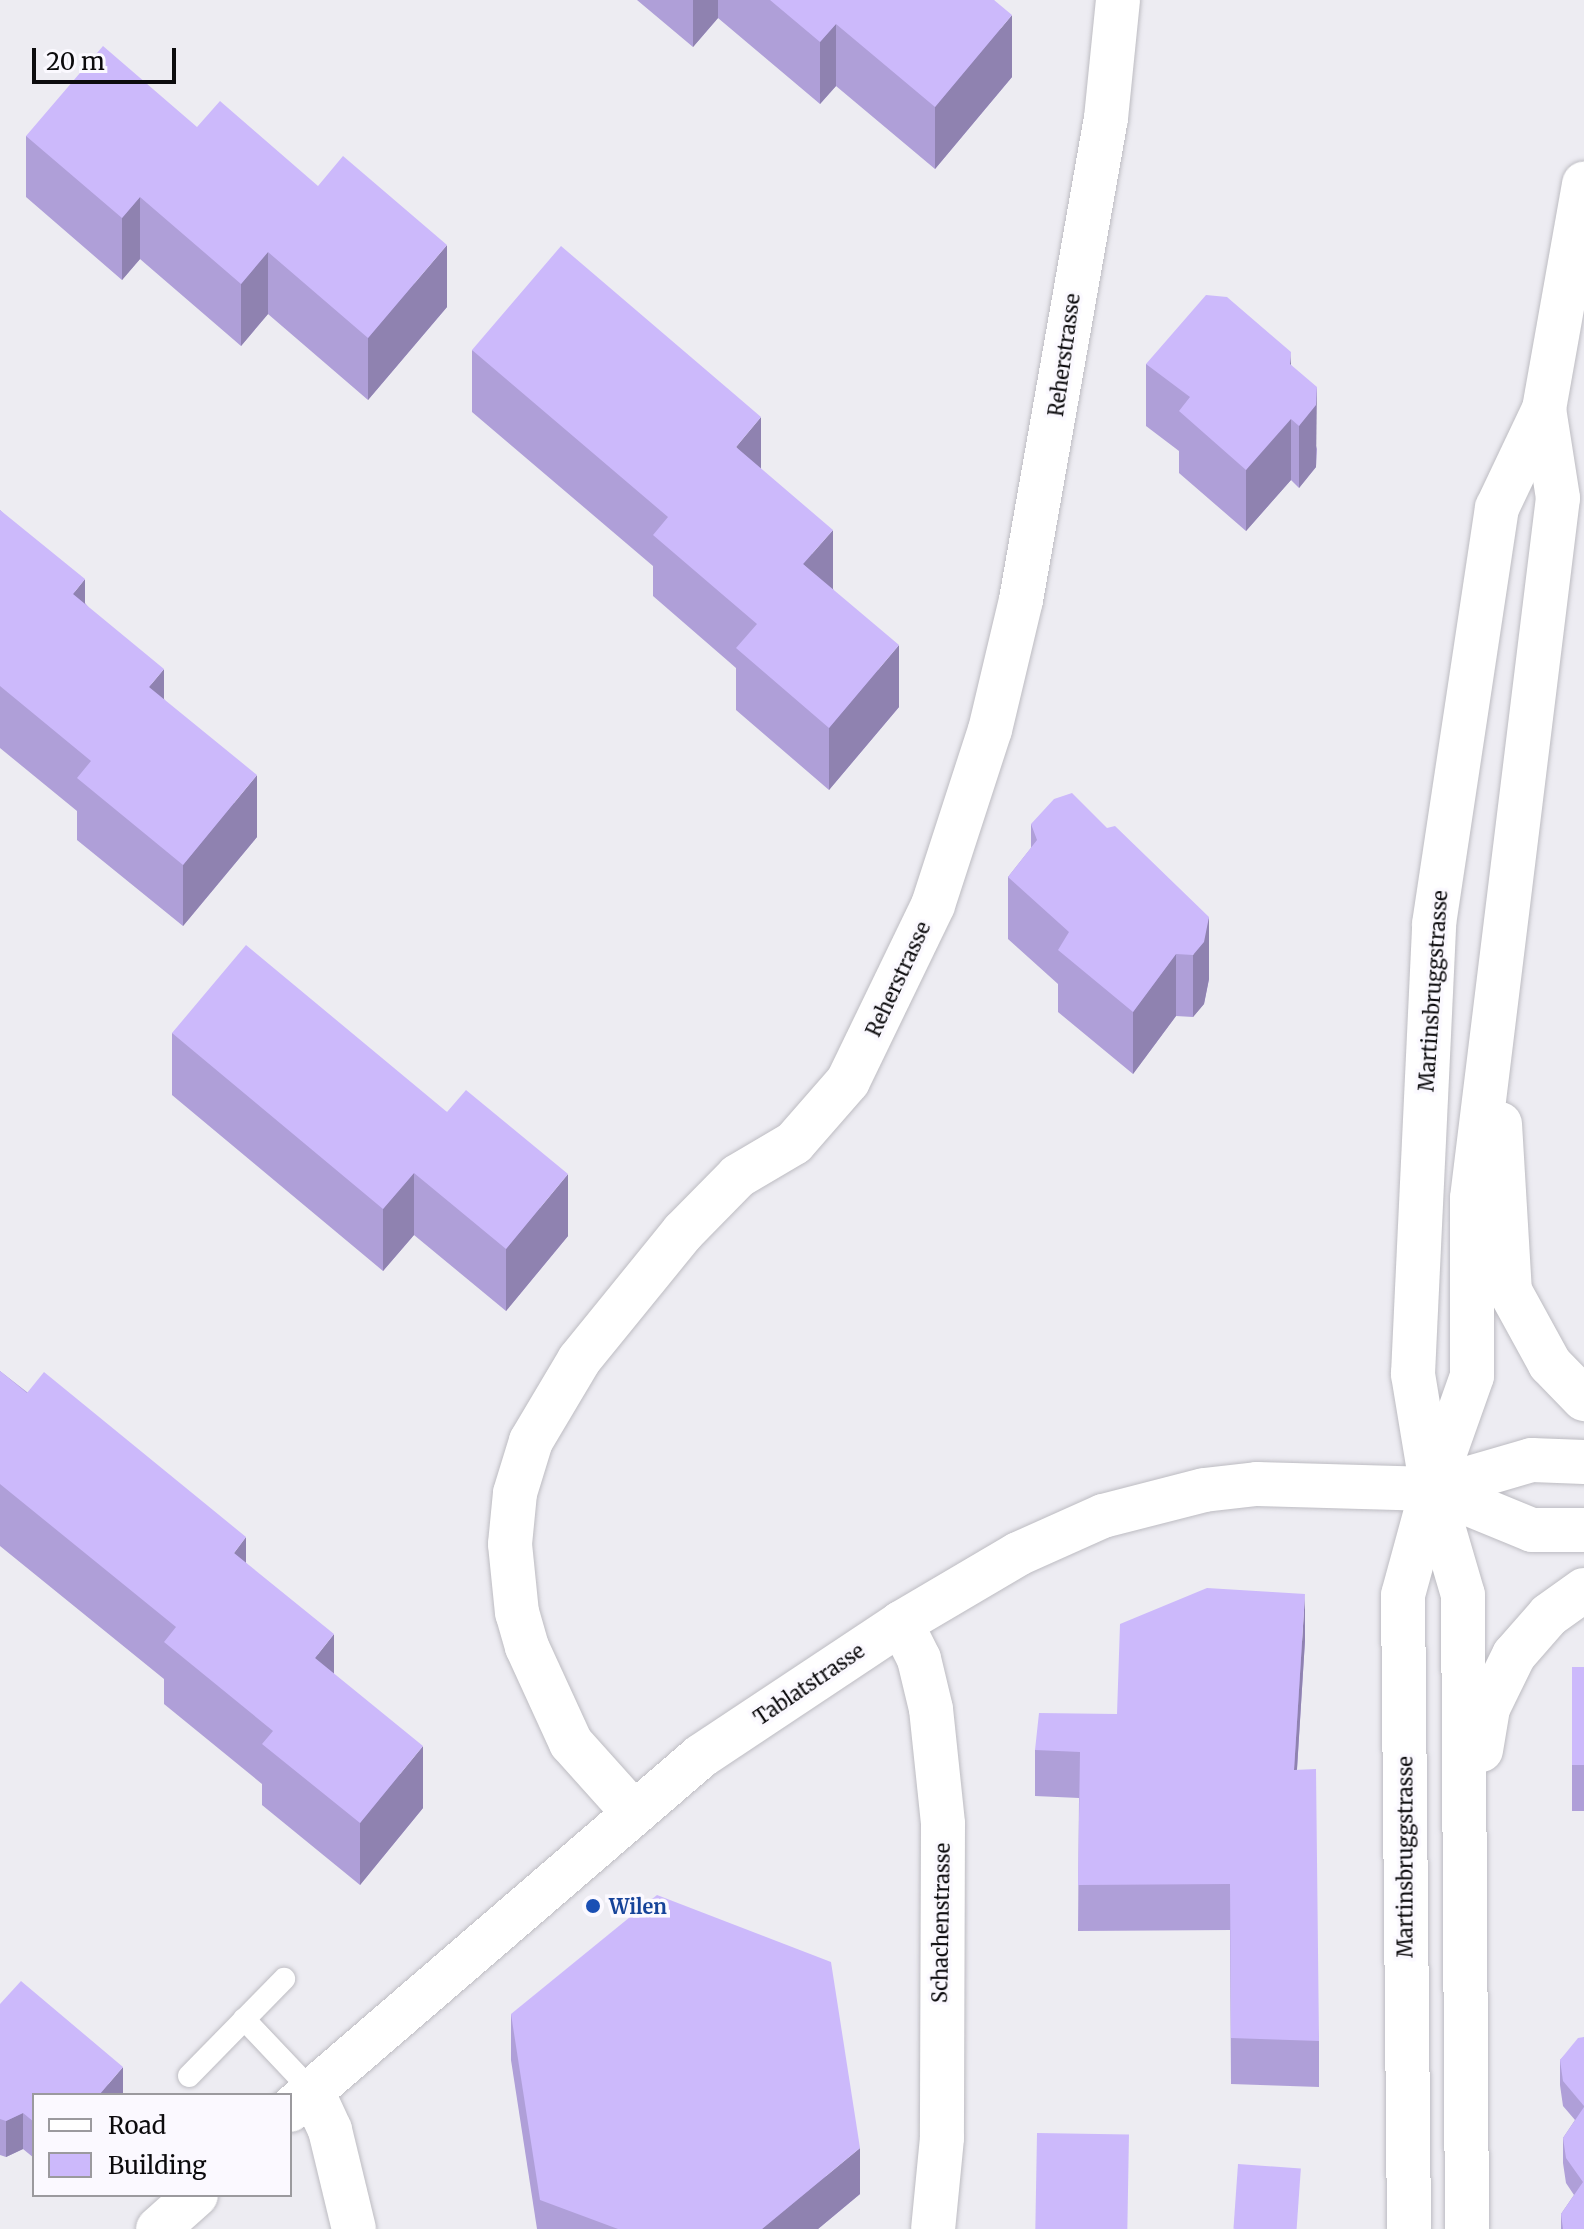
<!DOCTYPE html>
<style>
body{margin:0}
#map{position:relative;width:1584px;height:2229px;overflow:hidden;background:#edecf2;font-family:Merriweather,serif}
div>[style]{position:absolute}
.roads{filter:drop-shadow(0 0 2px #bdbcc2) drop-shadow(0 0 2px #bdbcc2)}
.lane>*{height:22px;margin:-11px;padding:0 11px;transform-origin:11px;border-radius:11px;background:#fff}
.street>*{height:44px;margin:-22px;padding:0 22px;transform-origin:22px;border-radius:22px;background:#fff}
.secondary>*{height:44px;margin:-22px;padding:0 22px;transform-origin:22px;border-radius:22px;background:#fff}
.wall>*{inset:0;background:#af9fd8;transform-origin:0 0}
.shaded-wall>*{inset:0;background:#8f82b0}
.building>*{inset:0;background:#ccb9fb;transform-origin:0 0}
.dots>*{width:22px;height:22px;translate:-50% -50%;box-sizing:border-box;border:4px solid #fbf9ff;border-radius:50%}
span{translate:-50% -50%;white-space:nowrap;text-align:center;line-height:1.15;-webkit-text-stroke:7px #fbf9ff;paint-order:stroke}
.street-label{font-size:20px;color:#0c0b0d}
.transit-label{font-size:20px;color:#164399;font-weight:700}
.left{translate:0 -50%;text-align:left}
.legend{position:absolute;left:32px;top:2093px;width:260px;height:104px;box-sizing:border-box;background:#fbf9ff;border:2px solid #9b9a9e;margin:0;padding:10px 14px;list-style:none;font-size:24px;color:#0c0b0d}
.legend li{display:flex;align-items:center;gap:16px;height:40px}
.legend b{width:40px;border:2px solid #9b9a9e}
.scale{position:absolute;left:32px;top:48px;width:144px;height:36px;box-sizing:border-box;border:4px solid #0c0b0d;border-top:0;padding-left:10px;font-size:24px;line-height:28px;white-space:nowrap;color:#0c0b0d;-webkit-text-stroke:6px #fbf9ff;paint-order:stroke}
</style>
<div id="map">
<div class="roads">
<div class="lane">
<i style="left:244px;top:2019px;width:99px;rotate:46.6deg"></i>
<i style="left:189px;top:2076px;width:136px;rotate:-45.6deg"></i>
</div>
<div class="street">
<i style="left:901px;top:1623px;width:40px;rotate:63.4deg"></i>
<i style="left:919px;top:1659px;width:51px;rotate:76.5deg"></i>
<i style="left:931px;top:1709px;width:116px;rotate:84deg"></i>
<i style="left:943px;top:1824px;width:314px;rotate:90.2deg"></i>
<i style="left:942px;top:2138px;width:91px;rotate:95.6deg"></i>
<i style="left:633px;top:1812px;width:93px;rotate:-131.9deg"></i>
<i style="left:571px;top:1743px;width:106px;rotate:-114.6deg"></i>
<i style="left:527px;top:1647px;width:35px;rotate:-106deg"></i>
<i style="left:517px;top:1613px;width:69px;rotate:-95.8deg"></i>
<i style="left:510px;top:1544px;width:51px;rotate:-84.4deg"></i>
<i style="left:515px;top:1493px;width:54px;rotate:-72.9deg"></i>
<i style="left:531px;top:1441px;width:94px;rotate:-59.3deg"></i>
<i style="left:579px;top:1360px;width:165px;rotate:-50.9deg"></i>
<i style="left:683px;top:1232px;width:78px;rotate:-45.5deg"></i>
<i style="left:738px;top:1176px;width:65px;rotate:-30.5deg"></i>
<i style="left:794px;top:1143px;width:82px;rotate:-48.9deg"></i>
<i style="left:848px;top:1081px;width:195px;rotate:-64.2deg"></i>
<i style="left:933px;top:905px;width:184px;rotate:-72deg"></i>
<i style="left:990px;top:730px;width:134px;rotate:-76.6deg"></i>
<i style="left:1021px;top:600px;width:489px;rotate:-80deg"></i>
<i style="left:1106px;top:118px;width:119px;rotate:-84.2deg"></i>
<i style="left:312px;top:2091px;width:43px;rotate:65.2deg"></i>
<i style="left:330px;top:2130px;width:102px;rotate:76.4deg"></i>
</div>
<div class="secondary">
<i style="left:1500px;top:1124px;width:167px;rotate:86.6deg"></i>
<i style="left:1510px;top:1291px;width:83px;rotate:61.3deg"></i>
<i style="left:1550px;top:1364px;width:49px;rotate:45.8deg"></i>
<i style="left:1432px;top:1489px;width:104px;rotate:-16.2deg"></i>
<i style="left:1532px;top:1460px;width:52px;rotate:2.2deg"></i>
<i style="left:1481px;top:1750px;width:43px;rotate:-80.5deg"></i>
<i style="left:1488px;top:1708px;width:59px;rotate:-63.9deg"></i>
<i style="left:1514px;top:1655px;width:53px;rotate:-48.8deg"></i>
<i style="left:1549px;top:1615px;width:43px;rotate:-35.5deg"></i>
<i style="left:290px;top:2110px;width:542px;rotate:-40.74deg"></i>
<i style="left:701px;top:1756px;width:240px;rotate:-33.6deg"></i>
<i style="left:901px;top:1623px;width:136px;rotate:-30.5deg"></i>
<i style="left:1018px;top:1554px;width:93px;rotate:-24.1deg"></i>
<i style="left:1103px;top:1516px;width:104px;rotate:-14.4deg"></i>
<i style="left:1204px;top:1490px;width:53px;rotate:-6.5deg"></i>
<i style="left:1257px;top:1484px;width:175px;rotate:1.6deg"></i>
<i style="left:1432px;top:1489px;width:108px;rotate:22.3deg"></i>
<i style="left:1532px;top:1530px;width:52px"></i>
<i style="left:158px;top:2229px;width:51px;rotate:-41.8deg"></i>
<i style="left:1409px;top:2229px;width:634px;rotate:-90.54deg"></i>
<i style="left:1403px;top:1595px;width:110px;rotate:-74.7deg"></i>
<i style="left:1432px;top:1489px;width:120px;rotate:-70.5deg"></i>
<i style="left:1472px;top:1376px;width:178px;rotate:-90deg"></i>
<i style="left:1472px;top:1198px;width:705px;rotate:-83deg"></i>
<i style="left:1558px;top:498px;width:90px;rotate:-98.9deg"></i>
<i style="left:1467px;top:2229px;width:634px;rotate:-90.36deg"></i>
<i style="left:1463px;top:1595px;width:110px;rotate:-106.3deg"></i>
<i style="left:1432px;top:1489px;width:117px;rotate:-99.4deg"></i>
<i style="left:1413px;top:1374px;width:450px;rotate:-87.3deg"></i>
<i style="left:1434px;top:924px;width:421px;rotate:-81.4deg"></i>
<i style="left:1497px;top:508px;width:110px;rotate:-64.6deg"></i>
<i style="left:1544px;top:409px;width:229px;rotate:-79.9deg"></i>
</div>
</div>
<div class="wall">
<i style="clip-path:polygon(637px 0,994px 0,1012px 77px,935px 169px,836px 86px,820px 104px,718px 18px,693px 47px)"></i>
<i style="clip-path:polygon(197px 127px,447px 307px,368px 400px,268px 314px,241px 346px,140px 259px,122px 280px,26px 197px,26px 136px)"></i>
<i style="clip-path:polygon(472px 350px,761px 469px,833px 589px,899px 707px,829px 790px,736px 710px,736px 668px,653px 596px,653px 566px,472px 412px)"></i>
<i style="clip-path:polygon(1146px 364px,1291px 365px,1317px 449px,1316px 467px,1299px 488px,1291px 480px,1246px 531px,1179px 473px,1179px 451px,1146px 426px)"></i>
<i style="clip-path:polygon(0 510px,85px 603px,164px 699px,257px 837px,183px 926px,77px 840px,77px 811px,0 748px)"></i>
<i style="clip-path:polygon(1031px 824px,1107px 828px,1209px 979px,1204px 1004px,1193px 1017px,1176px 1016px,1133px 1074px,1058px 1012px,1058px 984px,1008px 939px,1008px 877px,1031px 848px)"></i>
<i style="clip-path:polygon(172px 1033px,447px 1112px,568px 1236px,506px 1311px,414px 1235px,383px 1271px,172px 1095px)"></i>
<i style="clip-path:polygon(0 1371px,246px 1563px,334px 1675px,423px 1808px,360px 1885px,262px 1805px,262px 1784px,164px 1704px,164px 1679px,0 1546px)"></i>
<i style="clip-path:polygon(1305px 1640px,1297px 1770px,1319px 2041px,1319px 2087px,1231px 2084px,1230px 1930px,1078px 1931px,1079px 1798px,1035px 1796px,1035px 1750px,1117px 1714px)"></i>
<i style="left:1572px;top:1667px;width:12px;height:144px"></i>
<i style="clip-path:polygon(0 2004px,123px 2095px,34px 2095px,34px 2158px,23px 2149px,6px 2157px,0 2155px)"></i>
<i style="clip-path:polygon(511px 2014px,860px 2194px,818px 2229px,537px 2229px,511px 2060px)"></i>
<i style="clip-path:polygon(1584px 2037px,1584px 2229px,1561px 2229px,1561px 2214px,1574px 2195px,1566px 2183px,1563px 2163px,1563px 2138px,1575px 2120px,1563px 2106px,1560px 2085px,1560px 2060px)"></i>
</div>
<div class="shaded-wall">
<i style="clip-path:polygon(693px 0,718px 0,718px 18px,693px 47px)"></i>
<i style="clip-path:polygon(1012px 15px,1012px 77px,935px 169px,935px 107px)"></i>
<i style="clip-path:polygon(836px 24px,836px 86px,820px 104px,820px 42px)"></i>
<i style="clip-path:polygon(140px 197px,140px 259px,122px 280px,122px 218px)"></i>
<i style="clip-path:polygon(447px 245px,447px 307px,368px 400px,368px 338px)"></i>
<i style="clip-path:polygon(268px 252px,268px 314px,241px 346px,241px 284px)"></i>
<i style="clip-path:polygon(1291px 352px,1291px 480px,1246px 531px,1246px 470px,1290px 364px)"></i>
<i style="clip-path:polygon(1317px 387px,1316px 467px,1299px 488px,1299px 426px)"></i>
<i style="clip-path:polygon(761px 417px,761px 479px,736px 447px)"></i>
<i style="clip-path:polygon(833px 530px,833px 592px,803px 564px)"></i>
<i style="clip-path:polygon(85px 579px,85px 641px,73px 594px)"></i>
<i style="clip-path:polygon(899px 645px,899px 707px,829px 790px,829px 728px)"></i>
<i style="clip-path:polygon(164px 669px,164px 730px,149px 687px)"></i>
<i style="clip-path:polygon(257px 775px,257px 837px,183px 926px,183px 865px)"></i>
<i style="clip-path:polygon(1209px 917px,1209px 979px,1204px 1004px,1193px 1017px,1193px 955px)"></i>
<i style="clip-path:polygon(1176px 954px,1176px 1016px,1133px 1074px,1133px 1012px)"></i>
<i style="clip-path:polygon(414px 1173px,414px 1235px,383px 1271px,383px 1209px)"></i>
<i style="clip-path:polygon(568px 1174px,568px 1236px,506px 1311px,506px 1249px)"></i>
<i style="clip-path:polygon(246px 1537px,246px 1599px,234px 1553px)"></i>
<i style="clip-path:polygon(1305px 1594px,1305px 1640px,1294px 1816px,1294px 1770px)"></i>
<i style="clip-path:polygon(334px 1634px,334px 1696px,315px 1658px)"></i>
<i style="clip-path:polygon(423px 1746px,423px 1808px,360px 1885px,360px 1823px)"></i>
<i style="clip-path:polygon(123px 2067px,123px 2095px,99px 2095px)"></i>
<i style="clip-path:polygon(23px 2113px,23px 2149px,6px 2157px,6px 2121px)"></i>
<i style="clip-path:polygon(860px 2148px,860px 2194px,818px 2229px,762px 2229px)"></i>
</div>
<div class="building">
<i style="clip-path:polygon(770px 0,994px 0,1012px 15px,935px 107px,836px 24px,820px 42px)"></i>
<i style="clip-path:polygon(103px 46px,197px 127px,220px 101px,318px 186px,343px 156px,447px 245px,368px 338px,268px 252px,241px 284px,140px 197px,122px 218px,26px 136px)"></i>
<i style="clip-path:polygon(561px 246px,761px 417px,736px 447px,833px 530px,803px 564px,899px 645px,829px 728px,736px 648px,757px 624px,653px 535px,668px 517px,472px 350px)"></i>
<i style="clip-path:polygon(1206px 295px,1227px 297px,1291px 352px,1290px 364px,1317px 387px,1316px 405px,1299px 426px,1291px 419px,1246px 470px,1179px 411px,1190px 397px,1146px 364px)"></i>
<i style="clip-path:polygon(0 510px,85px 579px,73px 594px,164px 669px,149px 687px,257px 775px,183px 865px,77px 778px,91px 761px,0 686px)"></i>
<i style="clip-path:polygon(1072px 793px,1107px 828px,1115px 826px,1209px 917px,1204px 942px,1193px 955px,1176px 954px,1133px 1012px,1058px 950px,1069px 932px,1008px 877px,1037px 840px,1031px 824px,1054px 799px)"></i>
<i style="clip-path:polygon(246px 945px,447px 1112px,466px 1090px,568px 1174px,506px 1249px,414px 1173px,383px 1209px,172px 1033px)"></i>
<i style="clip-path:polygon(0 1371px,27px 1393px,44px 1372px,246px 1537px,234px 1553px,334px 1634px,315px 1658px,423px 1746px,360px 1823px,262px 1744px,273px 1731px,164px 1642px,176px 1627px,0 1484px)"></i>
<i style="clip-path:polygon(1207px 1588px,1305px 1594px,1294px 1770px,1316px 1769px,1319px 2041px,1231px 2038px,1230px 1884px,1078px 1885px,1080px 1752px,1035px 1750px,1039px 1713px,1117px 1714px,1120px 1624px)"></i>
<i style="left:1572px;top:1667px;width:12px;height:98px"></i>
<i style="clip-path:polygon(657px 1895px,831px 1962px,860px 2148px,762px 2229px,618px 2229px,540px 2200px,511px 2014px)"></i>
<i style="clip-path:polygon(21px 1981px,123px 2067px,99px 2095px,34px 2095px,34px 2122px,23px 2113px,6px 2121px,0 2119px,0 2004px)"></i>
<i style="clip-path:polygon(1584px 2037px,1584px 2106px,1563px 2081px,1560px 2060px,1578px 2038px)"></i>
<i style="clip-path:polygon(1584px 2107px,1584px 2229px,1563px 2229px,1561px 2214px,1583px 2182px,1566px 2158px,1563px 2138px)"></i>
<i style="left:1037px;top:2133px;width:92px;height:96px;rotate:1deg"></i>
<i style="left:1238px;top:2164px;width:63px;height:65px;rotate:4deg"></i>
</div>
<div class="dots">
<i style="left:593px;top:1906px;background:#1a4fb4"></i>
</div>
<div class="street-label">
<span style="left:1064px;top:355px;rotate:-82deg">Reherstrasse</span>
<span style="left:898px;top:979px;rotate:-65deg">Reherstrasse</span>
<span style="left:1433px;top:991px;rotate:-86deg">Martinsbruggstrasse</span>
<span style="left:809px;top:1684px;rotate:-34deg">Tablatstrasse</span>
<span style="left:1405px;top:1857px;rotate:-90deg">Martinsbruggstrasse</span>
<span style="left:941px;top:1923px;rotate:-89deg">Schachenstrasse</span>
</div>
<div class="transit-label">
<span class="left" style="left:609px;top:1906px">Wilen</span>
</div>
<ul class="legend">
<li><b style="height:10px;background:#fff"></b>Road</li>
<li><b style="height:22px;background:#ccb9fb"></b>Building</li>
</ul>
<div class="scale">20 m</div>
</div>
